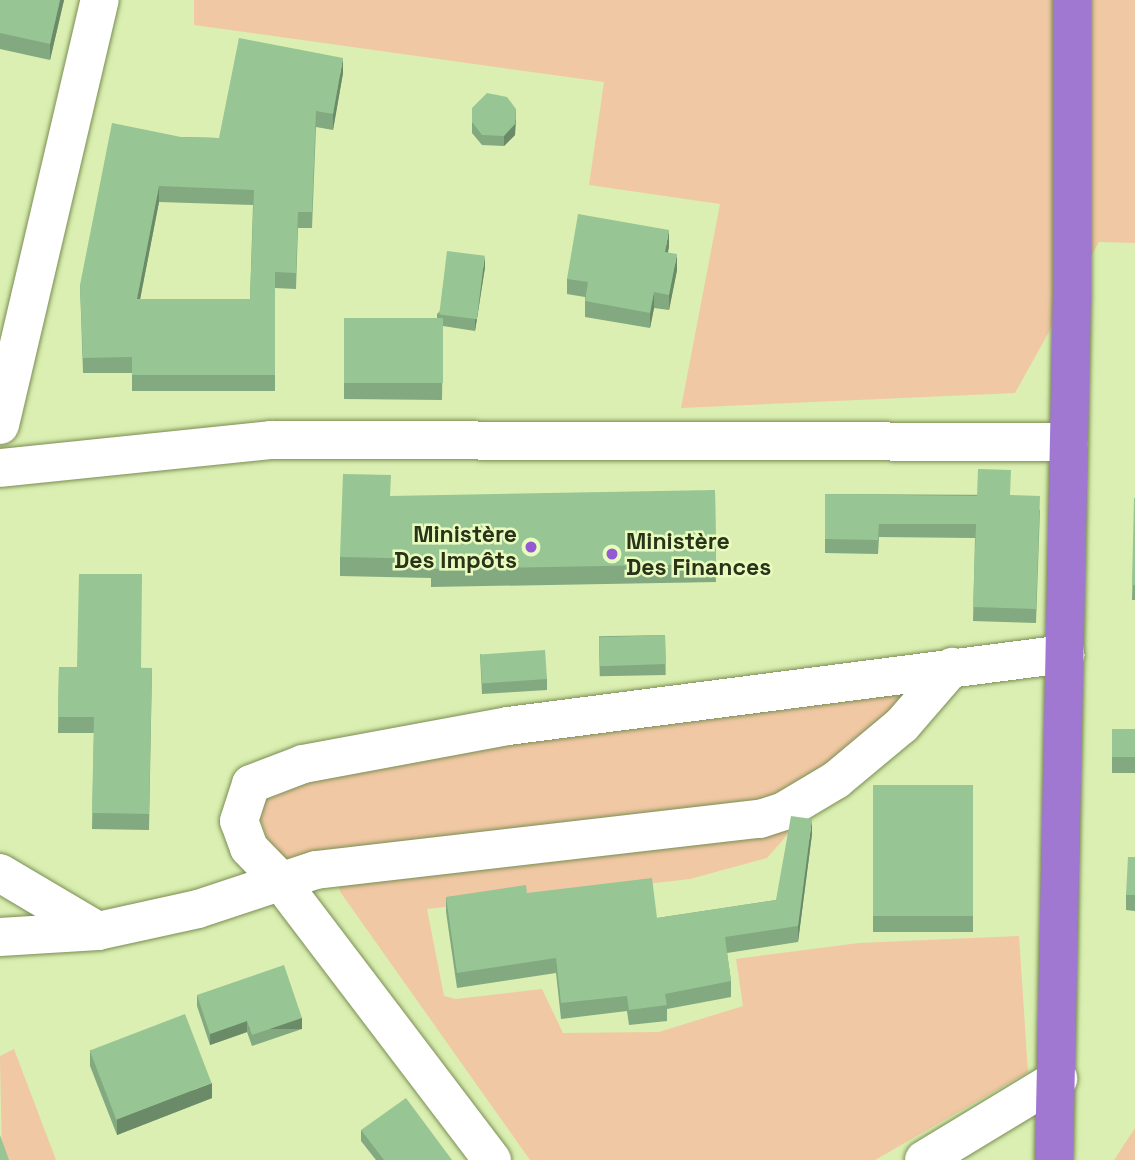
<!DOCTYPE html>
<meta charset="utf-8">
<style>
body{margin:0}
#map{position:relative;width:1135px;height:1160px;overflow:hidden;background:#daefb1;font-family:"Space Grotesk",sans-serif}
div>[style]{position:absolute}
.green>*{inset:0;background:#f1c8a4}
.roads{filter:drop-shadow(0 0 2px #7b8d53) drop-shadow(0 0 2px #7b8d53)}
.minor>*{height:38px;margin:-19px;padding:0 19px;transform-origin:19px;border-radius:19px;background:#fff}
.highway>*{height:38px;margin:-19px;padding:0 19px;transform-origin:19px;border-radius:19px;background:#a078d1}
.wall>*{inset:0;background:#82a97f;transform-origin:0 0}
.shaded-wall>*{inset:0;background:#6a8a68;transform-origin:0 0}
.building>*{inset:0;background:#97c594;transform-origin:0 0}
.dots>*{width:19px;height:19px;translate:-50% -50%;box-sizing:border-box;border:4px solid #e7fcbe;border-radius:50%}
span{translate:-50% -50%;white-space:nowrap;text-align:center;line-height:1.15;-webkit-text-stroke:5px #e7fcbe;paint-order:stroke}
.poi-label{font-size:23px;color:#2a3219;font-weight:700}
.right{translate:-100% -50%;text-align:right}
.left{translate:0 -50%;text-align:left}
</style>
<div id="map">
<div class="green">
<i style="clip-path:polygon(194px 0,1135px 0,1135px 243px,1099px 242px,1015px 393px,681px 408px,720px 204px,589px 185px,604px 82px,194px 25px)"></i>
<i style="clip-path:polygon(953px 670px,811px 808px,767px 858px,690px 879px,427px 909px,444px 996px,456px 999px,542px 989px,563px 1033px,659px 1032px,743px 1006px,736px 959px,859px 943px,1019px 936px,1028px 1072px,875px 1160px,530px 1160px,341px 893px,329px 866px,280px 875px,255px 804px,301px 770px)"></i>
<i style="clip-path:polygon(14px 1049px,56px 1160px,2px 1160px,0 1056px)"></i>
<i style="clip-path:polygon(1135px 1128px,1135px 1160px,1114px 1160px)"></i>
</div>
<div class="roads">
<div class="minor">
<i style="left:0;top:425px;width:437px;rotate:-76.8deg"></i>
<i style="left:0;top:468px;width:272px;rotate:-5.9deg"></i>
<i style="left:271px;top:440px;width:798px;rotate:0.14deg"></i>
<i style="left:0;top:873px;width:114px;rotate:30.6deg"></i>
<i style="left:0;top:937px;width:98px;rotate:-3.5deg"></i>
<i style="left:98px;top:931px;width:102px;rotate:-12.4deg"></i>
<i style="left:198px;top:909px;width:124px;rotate:-18.3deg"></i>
<i style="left:316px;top:870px;width:447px;rotate:-6.6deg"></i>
<i style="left:760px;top:819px;width:25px;rotate:-18deg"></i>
<i style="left:784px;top:811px;width:61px;rotate:-30.8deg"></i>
<i style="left:836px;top:780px;width:86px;rotate:-39.8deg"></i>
<i style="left:902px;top:725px;width:77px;rotate:-49.2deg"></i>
<i style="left:492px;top:1160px;width:353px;rotate:-127.2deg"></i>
<i style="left:279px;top:879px;width:43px;rotate:-134.1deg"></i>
<i style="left:249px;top:848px;width:29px;rotate:-110deg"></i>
<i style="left:239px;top:821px;width:39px;rotate:-72deg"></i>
<i style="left:251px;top:784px;width:56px;rotate:-21deg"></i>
<i style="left:303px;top:764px;width:208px;rotate:-10.5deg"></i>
<i style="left:508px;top:726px;width:562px;rotate:-7.37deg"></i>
<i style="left:924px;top:1160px;width:157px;rotate:-31.2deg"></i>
</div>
<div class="highway">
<i style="left:1054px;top:1160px;width:863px;rotate:-88.81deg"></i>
<i style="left:1072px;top:297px;width:297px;rotate:-90deg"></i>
</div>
</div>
<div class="wall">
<i style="clip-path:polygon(0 0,64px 0,50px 60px,0 49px)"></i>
<i style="clip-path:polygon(evenodd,343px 73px,333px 130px,316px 127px,312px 228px,298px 228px,296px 289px,275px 288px,275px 391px,132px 391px,132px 373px,83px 373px,80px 285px,181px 137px,219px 138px,343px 73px,159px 202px,253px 205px,250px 299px,140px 299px,159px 202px)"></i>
<i style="clip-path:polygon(472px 108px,516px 120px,515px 135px,504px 146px,482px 145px,472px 133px)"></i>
<i style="clip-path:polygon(669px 246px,668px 253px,677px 270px,669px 310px,654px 308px,650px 328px,585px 317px,585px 297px,567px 294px,567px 279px)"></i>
<i style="clip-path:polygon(485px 267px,475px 331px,443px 326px,442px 400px,344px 399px,344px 318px,437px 318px,437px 314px)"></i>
<i style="clip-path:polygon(715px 490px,716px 582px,431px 587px,431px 578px,340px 576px,340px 557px)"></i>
<i style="clip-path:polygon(825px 494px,1010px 495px,1040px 510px,1036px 623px,973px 621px,975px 538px,879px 537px,878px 554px,825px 553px)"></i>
<i style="clip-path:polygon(1135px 498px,1135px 600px,1132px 600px)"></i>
<i style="left:665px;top:635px;width:40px;height:66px;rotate:89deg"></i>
<i style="clip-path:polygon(480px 654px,547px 679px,547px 690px,482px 694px)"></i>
<i style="clip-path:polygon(59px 667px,152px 668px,149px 830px,92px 829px,94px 733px,58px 733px)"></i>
<i style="left:1112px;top:729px;width:23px;height:44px"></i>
<i style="left:873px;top:785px;width:100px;height:147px"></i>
<i style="clip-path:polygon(812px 834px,798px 942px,727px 953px,731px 981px,731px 997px,667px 1009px,667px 1021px,629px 1025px,627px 1011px,561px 1019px,556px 973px,457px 988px,446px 912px,446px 897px,527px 893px,657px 918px,776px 900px)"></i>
<i style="clip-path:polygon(1135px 857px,1135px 911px,1126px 910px,1126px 895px)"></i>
<i style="clip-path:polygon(197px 995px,302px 1029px,252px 1046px,247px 1032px,210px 1045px,197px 1006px)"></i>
<i style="clip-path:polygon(90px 1050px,212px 1098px,117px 1135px,90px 1066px)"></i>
<i style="clip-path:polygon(361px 1130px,452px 1160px,376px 1160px,361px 1141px)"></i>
</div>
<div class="shaded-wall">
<i style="clip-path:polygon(60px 0,64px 0,50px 60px,50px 44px)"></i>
<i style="clip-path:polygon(343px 58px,343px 73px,333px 130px,333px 114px)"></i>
<i style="clip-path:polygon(516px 109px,515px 135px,504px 146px,504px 136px)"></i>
<i style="clip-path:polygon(159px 186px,159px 202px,137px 315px,137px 299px)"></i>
<i style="clip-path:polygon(669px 230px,669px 246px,665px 268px,665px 252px)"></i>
<i style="clip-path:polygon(677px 254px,677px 270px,669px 310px,669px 295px)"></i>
<i style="clip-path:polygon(485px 256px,485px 267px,475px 331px,475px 320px)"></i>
<i style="clip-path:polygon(654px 292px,654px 308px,650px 328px,650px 313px)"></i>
<i style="clip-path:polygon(812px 819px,812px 834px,798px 942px,798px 926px)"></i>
<i style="left:302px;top:1018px;width:11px;height:53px;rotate:90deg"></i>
<i style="clip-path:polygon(247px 1021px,247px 1032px,210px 1045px,210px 1034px)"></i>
<i style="clip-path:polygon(212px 1083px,212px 1098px,117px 1135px,117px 1119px)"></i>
</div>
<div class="building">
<i style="clip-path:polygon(0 0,60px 0,50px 44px,0 33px)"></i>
<i style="clip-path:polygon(evenodd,239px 38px,343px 58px,333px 114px,316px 111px,312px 212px,298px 212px,296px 273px,275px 272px,275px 375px,132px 375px,132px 357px,83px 358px,80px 285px,112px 123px,181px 137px,219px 138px,239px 38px,159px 186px,254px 190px,250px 299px,137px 299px,159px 186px)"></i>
<i style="clip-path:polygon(487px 93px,507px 97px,516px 109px,515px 124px,504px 136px,482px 135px,472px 122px,472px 108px)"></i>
<i style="clip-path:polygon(578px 214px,669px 230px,665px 252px,677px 254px,669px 295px,654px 292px,650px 313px,585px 301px,588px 282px,567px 279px)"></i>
<i style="left:447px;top:251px;width:38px;height:64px;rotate:7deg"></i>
<i style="left:344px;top:318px;width:99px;height:65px"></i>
<i style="clip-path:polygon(978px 469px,1011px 470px,1010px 495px,1040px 496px,1036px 609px,973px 607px,976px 524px,879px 524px,878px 540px,825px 539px,825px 494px,977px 496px)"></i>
<i style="clip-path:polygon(343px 474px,391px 475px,390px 496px,715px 490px,716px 564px,431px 569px,431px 559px,340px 557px)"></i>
<i style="clip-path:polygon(1134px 498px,1135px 498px,1135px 585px,1132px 585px)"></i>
<i style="clip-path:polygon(79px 574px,142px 574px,141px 668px,152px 668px,149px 814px,92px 813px,94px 717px,58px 717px,59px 667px,77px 667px)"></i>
<i style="left:665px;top:635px;width:29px;height:66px;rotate:88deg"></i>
<i style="left:545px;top:650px;width:29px;height:65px;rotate:86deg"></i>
<i style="left:1112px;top:729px;width:23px;height:28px"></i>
<i style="left:873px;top:785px;width:100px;height:131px"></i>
<i style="clip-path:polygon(791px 816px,812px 819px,798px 926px,725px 937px,731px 981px,665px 994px,667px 1005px,629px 1010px,627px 996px,561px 1003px,556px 958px,457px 973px,446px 897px,526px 885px,527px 893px,652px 878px,657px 918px,776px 900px)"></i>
<i style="clip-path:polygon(1128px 857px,1135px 857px,1135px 895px,1126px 895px)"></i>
<i style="clip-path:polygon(284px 965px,302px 1018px,252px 1035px,247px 1021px,210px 1034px,197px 995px)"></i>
<i style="left:185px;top:1014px;width:74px;height:102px;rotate:69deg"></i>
<i style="clip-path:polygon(406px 1098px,452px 1160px,384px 1160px,361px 1130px)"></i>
<i style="clip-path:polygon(0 1135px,9px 1160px,0 1160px)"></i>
</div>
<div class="dots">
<i style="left:531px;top:547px;background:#935ad2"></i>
<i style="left:612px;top:554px;background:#935ad2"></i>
</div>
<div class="poi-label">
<span class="right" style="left:517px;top:547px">Ministère<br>Des Impôts</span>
<span class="left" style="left:626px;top:554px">Ministère<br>Des Finances</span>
</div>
</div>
